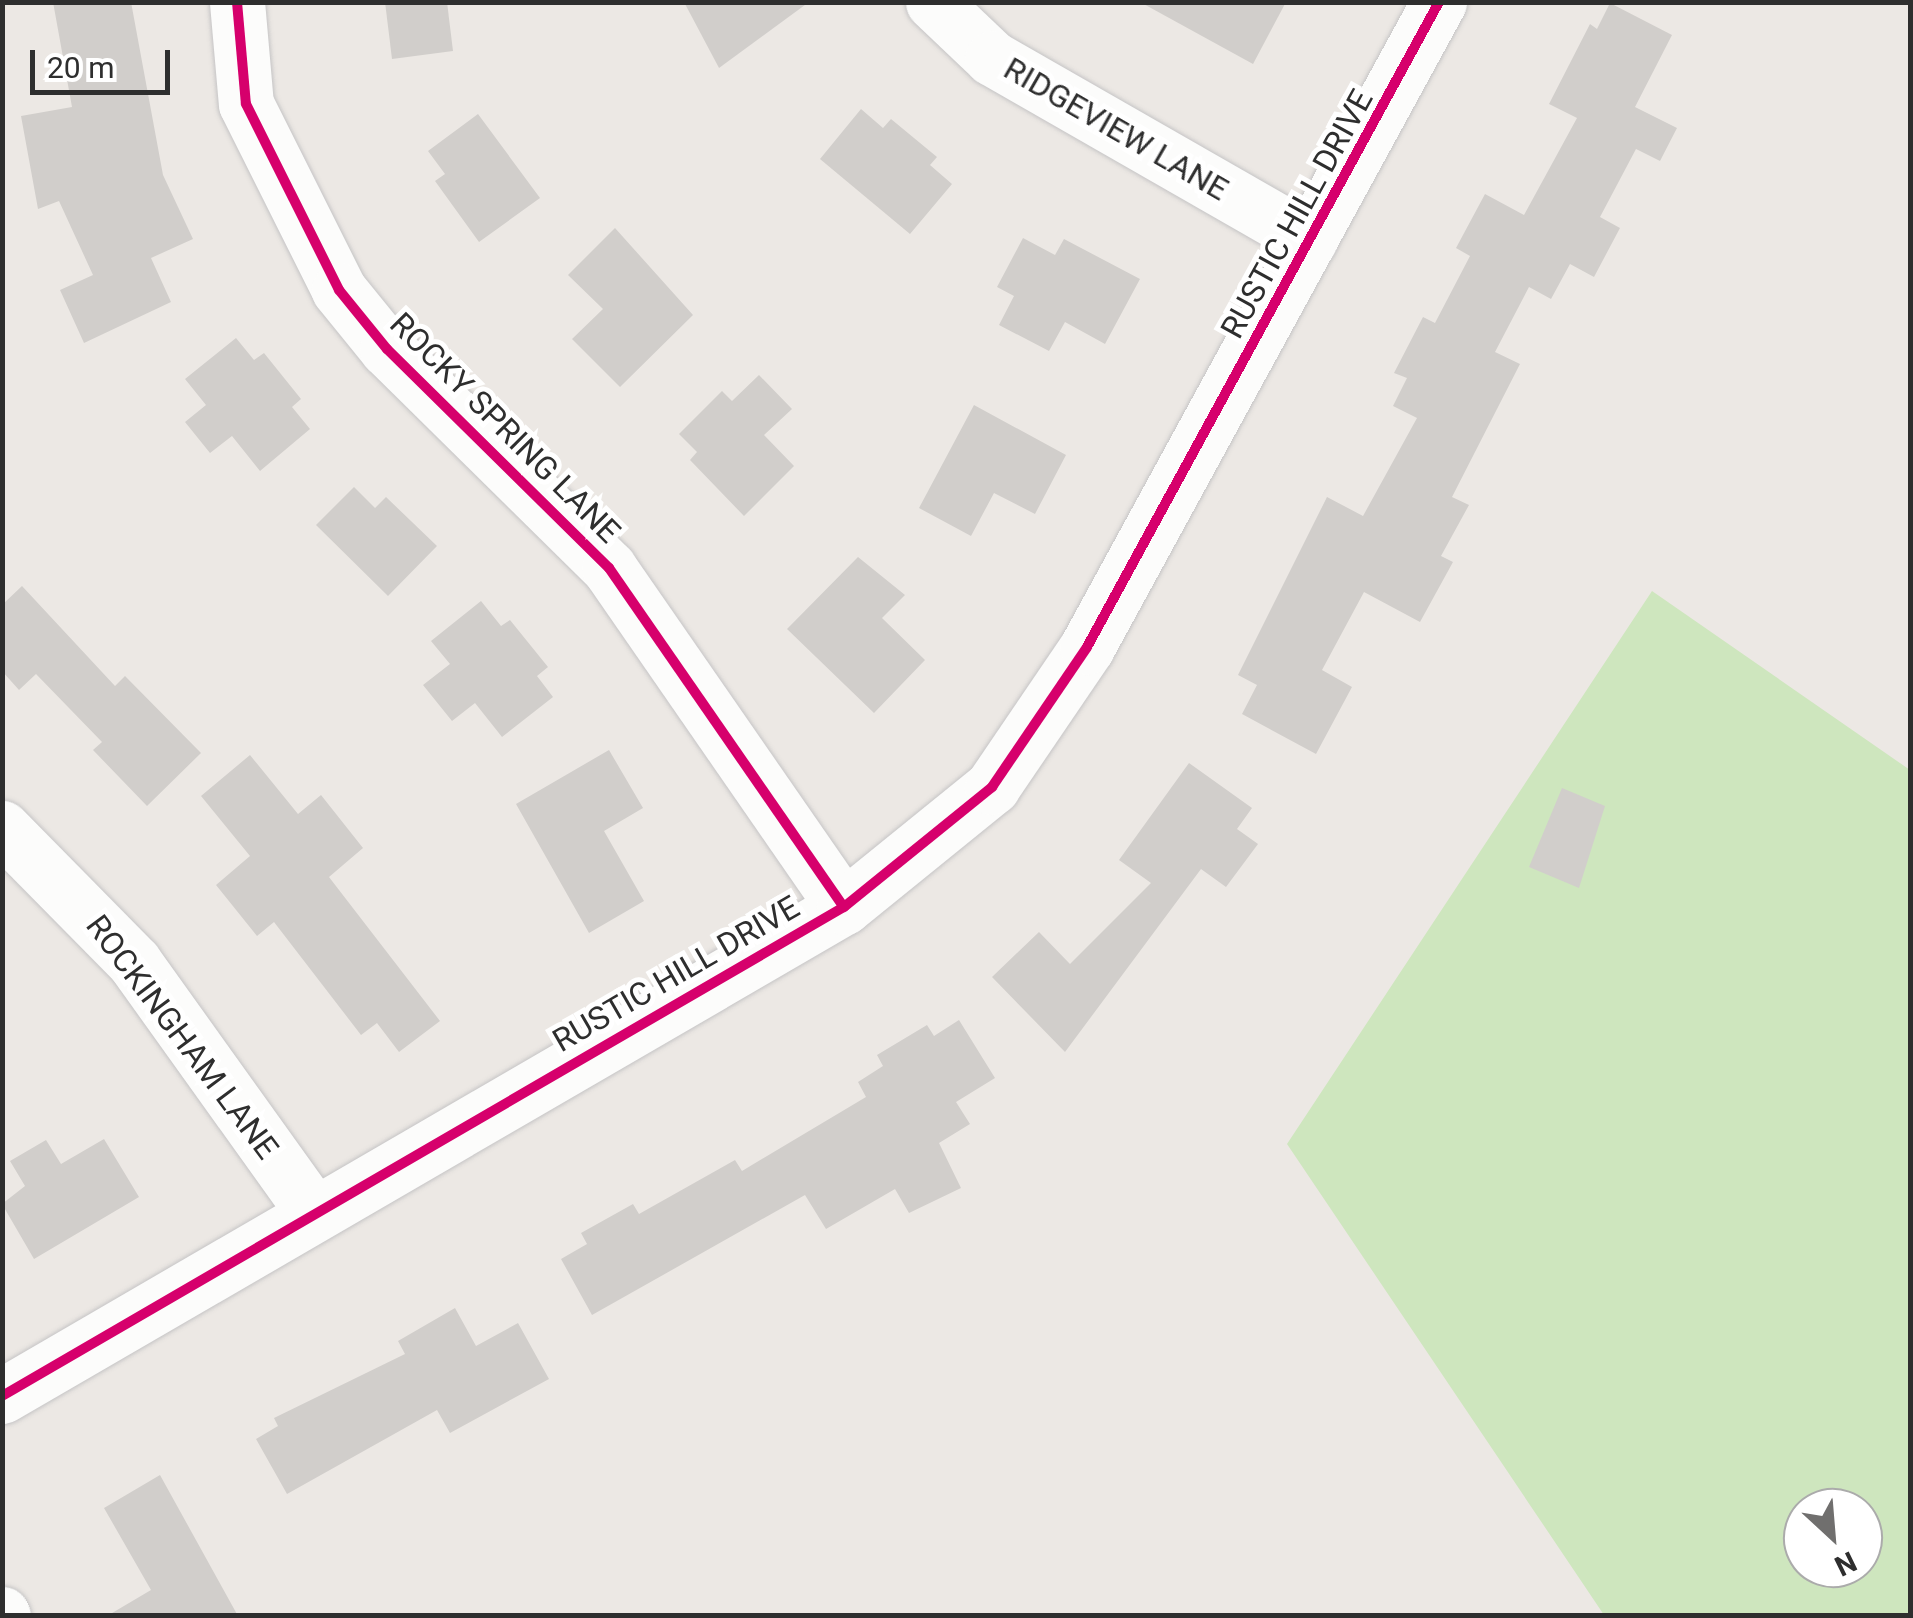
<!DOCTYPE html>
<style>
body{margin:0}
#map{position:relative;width:1913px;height:1618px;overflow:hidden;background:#ece8e4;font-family:Roboto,sans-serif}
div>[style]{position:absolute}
.green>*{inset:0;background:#cee6be}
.building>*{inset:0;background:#d1cecb}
.roads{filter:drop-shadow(0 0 2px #c5c4c5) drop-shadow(0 0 2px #c5c4c5)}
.minor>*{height:55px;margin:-27.5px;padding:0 27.5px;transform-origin:27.5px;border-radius:27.5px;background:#fcfcfb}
.cycleway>*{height:10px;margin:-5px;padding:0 5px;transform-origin:5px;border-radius:5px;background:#d6006c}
span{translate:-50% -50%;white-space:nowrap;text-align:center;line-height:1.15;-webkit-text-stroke:10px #fff;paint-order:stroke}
.street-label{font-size:32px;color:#2e2e2e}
.frame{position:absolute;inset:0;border:5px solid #2e2e2e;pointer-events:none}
.north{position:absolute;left:1783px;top:1488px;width:100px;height:100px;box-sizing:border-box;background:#fff;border:2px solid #ababab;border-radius:50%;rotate:154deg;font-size:28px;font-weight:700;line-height:40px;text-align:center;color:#2e2e2e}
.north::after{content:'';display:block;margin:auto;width:35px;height:45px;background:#706f6e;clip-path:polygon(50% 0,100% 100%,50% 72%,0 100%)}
.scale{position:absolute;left:30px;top:50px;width:140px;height:45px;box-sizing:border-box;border:5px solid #2e2e2e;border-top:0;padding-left:12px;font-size:30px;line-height:35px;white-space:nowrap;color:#2e2e2e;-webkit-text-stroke:8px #fff;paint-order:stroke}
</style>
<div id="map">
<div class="green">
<i style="clip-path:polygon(evenodd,1652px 591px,1910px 770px,1910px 1615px,1604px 1615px,1287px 1144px,1652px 591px,1803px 1508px,1863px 1508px,1863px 1568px,1803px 1568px,1803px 1508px)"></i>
</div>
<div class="building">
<i style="clip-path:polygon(53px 2px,131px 2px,163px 175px,193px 239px,151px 258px,171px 302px,84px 343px,60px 290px,93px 275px,59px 201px,38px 209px,21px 116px,72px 107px)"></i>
<i style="clip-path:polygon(385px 2px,447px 2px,453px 51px,392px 59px)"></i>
<i style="clip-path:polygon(684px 2px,809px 2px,719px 68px)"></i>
<i style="clip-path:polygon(1140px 2px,1286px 2px,1253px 64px)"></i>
<i style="clip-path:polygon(1610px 3px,1672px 35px,1635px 107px,1677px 128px,1660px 161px,1636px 149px,1600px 217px,1620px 228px,1594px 277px,1570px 264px,1551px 299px,1529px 287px,1495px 352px,1520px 364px,1452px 497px,1469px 505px,1441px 556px,1453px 562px,1420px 622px,1364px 592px,1322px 670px,1352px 687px,1316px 754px,1242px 714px,1257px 685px,1238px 675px,1327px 497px,1363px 516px,1417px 418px,1393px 406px,1407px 378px,1394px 373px,1423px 317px,1435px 323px,1470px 256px,1456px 248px,1485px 194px,1524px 215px,1577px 118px,1549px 104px,1590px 24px,1597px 29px)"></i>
<i style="clip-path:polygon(861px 109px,883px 128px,891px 119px,937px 157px,930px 165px,952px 184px,910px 234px,820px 159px)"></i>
<i style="clip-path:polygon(478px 114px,540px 198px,479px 242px,435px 181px,445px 174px,428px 151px)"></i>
<i style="clip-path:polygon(615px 228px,693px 315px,620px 387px,572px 339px,603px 309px,568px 275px)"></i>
<i style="clip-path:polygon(1023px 238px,1055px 255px,1064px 239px,1140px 279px,1105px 344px,1065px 322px,1049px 351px,999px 325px,1014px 296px,997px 287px)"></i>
<i style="clip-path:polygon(236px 338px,254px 360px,264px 353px,301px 399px,292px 407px,310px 429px,260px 471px,232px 436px,210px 453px,185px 422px,206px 405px,185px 379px)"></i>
<i style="clip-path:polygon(759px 375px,792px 409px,764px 435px,794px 466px,744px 516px,690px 460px,697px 452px,679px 434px,722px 391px,732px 401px)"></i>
<i style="clip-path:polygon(974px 405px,1066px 455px,1035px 514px,994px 493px,971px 536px,919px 508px)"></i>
<i style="clip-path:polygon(354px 487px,375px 508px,386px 497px,437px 546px,388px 596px,316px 525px)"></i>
<i style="clip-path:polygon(858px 557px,905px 595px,882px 618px,925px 660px,874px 713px,787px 629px)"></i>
<i style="clip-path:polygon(22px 586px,115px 686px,125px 676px,201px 753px,147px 806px,93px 750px,102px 742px,36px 674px,19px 690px,2px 671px,2px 605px)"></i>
<i style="clip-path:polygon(481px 601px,501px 626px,510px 620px,548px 667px,537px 676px,553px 697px,502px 737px,475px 703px,452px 721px,423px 685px,450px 664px,431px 641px)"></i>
<i style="clip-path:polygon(609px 750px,643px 808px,604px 831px,644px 901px,589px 933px,516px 804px)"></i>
<i style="clip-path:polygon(250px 755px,298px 814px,321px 795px,363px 848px,329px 877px,440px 1021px,399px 1052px,377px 1023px,361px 1035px,274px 922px,257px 936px,216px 885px,250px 856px,201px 796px)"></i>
<i style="clip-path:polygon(1189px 763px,1252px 808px,1237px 829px,1258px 844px,1226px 887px,1201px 869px,1065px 1052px,992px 977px,1039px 932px,1070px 964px,1151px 883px,1119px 860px)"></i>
<i style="clip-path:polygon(1562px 788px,1605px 806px,1579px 888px,1529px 867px)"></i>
<i style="clip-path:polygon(959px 1020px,995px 1078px,956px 1102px,970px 1124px,939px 1143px,961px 1188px,909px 1213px,895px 1189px,826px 1229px,805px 1195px,592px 1315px,561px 1259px,587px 1244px,581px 1233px,633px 1204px,639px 1214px,735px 1160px,742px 1171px,866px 1097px,858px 1082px,883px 1066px,877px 1055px,927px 1025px,934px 1036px)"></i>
<i style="clip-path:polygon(104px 1139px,139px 1197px,34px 1259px,2px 1204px,25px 1186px,10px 1161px,46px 1140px,61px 1164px)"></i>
<i style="clip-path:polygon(455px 1308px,476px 1346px,518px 1323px,549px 1379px,450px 1433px,437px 1410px,287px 1494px,256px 1439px,278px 1426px,274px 1418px,405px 1354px,398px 1341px)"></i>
<i style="clip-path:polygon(160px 1475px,238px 1616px,107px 1616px,151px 1590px,104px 1508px)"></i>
</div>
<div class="roads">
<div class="minor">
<i style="left:237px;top:2px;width:102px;rotate:85deg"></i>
<i style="left:246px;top:104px;width:208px;rotate:63.4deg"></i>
<i style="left:339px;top:290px;width:76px;rotate:50.9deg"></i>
<i style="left:387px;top:349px;width:312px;rotate:44.6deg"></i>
<i style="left:609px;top:568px;width:412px;rotate:55.3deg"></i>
<i style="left:933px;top:2px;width:81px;rotate:43.5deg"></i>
<i style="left:992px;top:58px;width:366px;rotate:29.8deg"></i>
<i style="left:2px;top:828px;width:188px;rotate:45.4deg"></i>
<i style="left:134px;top:962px;width:306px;rotate:54.4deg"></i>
<i style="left:2px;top:1396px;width:974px;rotate:-30.15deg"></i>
<i style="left:844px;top:907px;width:191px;rotate:-39deg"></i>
<i style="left:992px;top:787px;width:169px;rotate:-55.8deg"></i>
<i style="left:1087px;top:647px;width:735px;rotate:-61.38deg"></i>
<i style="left:2px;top:1614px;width:2px;rotate:63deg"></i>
</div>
</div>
<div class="cycleway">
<i style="left:237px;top:2px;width:102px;rotate:85deg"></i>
<i style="left:246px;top:104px;width:208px;rotate:63.4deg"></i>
<i style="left:339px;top:290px;width:76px;rotate:50.9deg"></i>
<i style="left:387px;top:349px;width:312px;rotate:44.6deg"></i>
<i style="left:609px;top:568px;width:412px;rotate:55.3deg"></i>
<i style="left:2px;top:1396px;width:974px;rotate:-30.15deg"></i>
<i style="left:844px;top:907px;width:191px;rotate:-39deg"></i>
<i style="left:992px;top:787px;width:169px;rotate:-55.8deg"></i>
<i style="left:1087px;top:647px;width:735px;rotate:-61.38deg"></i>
</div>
<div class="street-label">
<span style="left:1116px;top:129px;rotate:30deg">RIDGEVIEW LANE</span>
<span style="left:1297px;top:214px;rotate:-61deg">RUSTIC HILL DRIVE</span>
<span style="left:505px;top:428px;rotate:45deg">ROCKY SPRING LANE</span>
<span style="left:676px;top:974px;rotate:-30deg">RUSTIC HILL DRIVE</span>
<span style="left:182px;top:1037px;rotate:53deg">ROCKINGHAM LANE</span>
</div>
<div class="frame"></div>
<div class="north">N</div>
<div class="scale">20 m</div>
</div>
